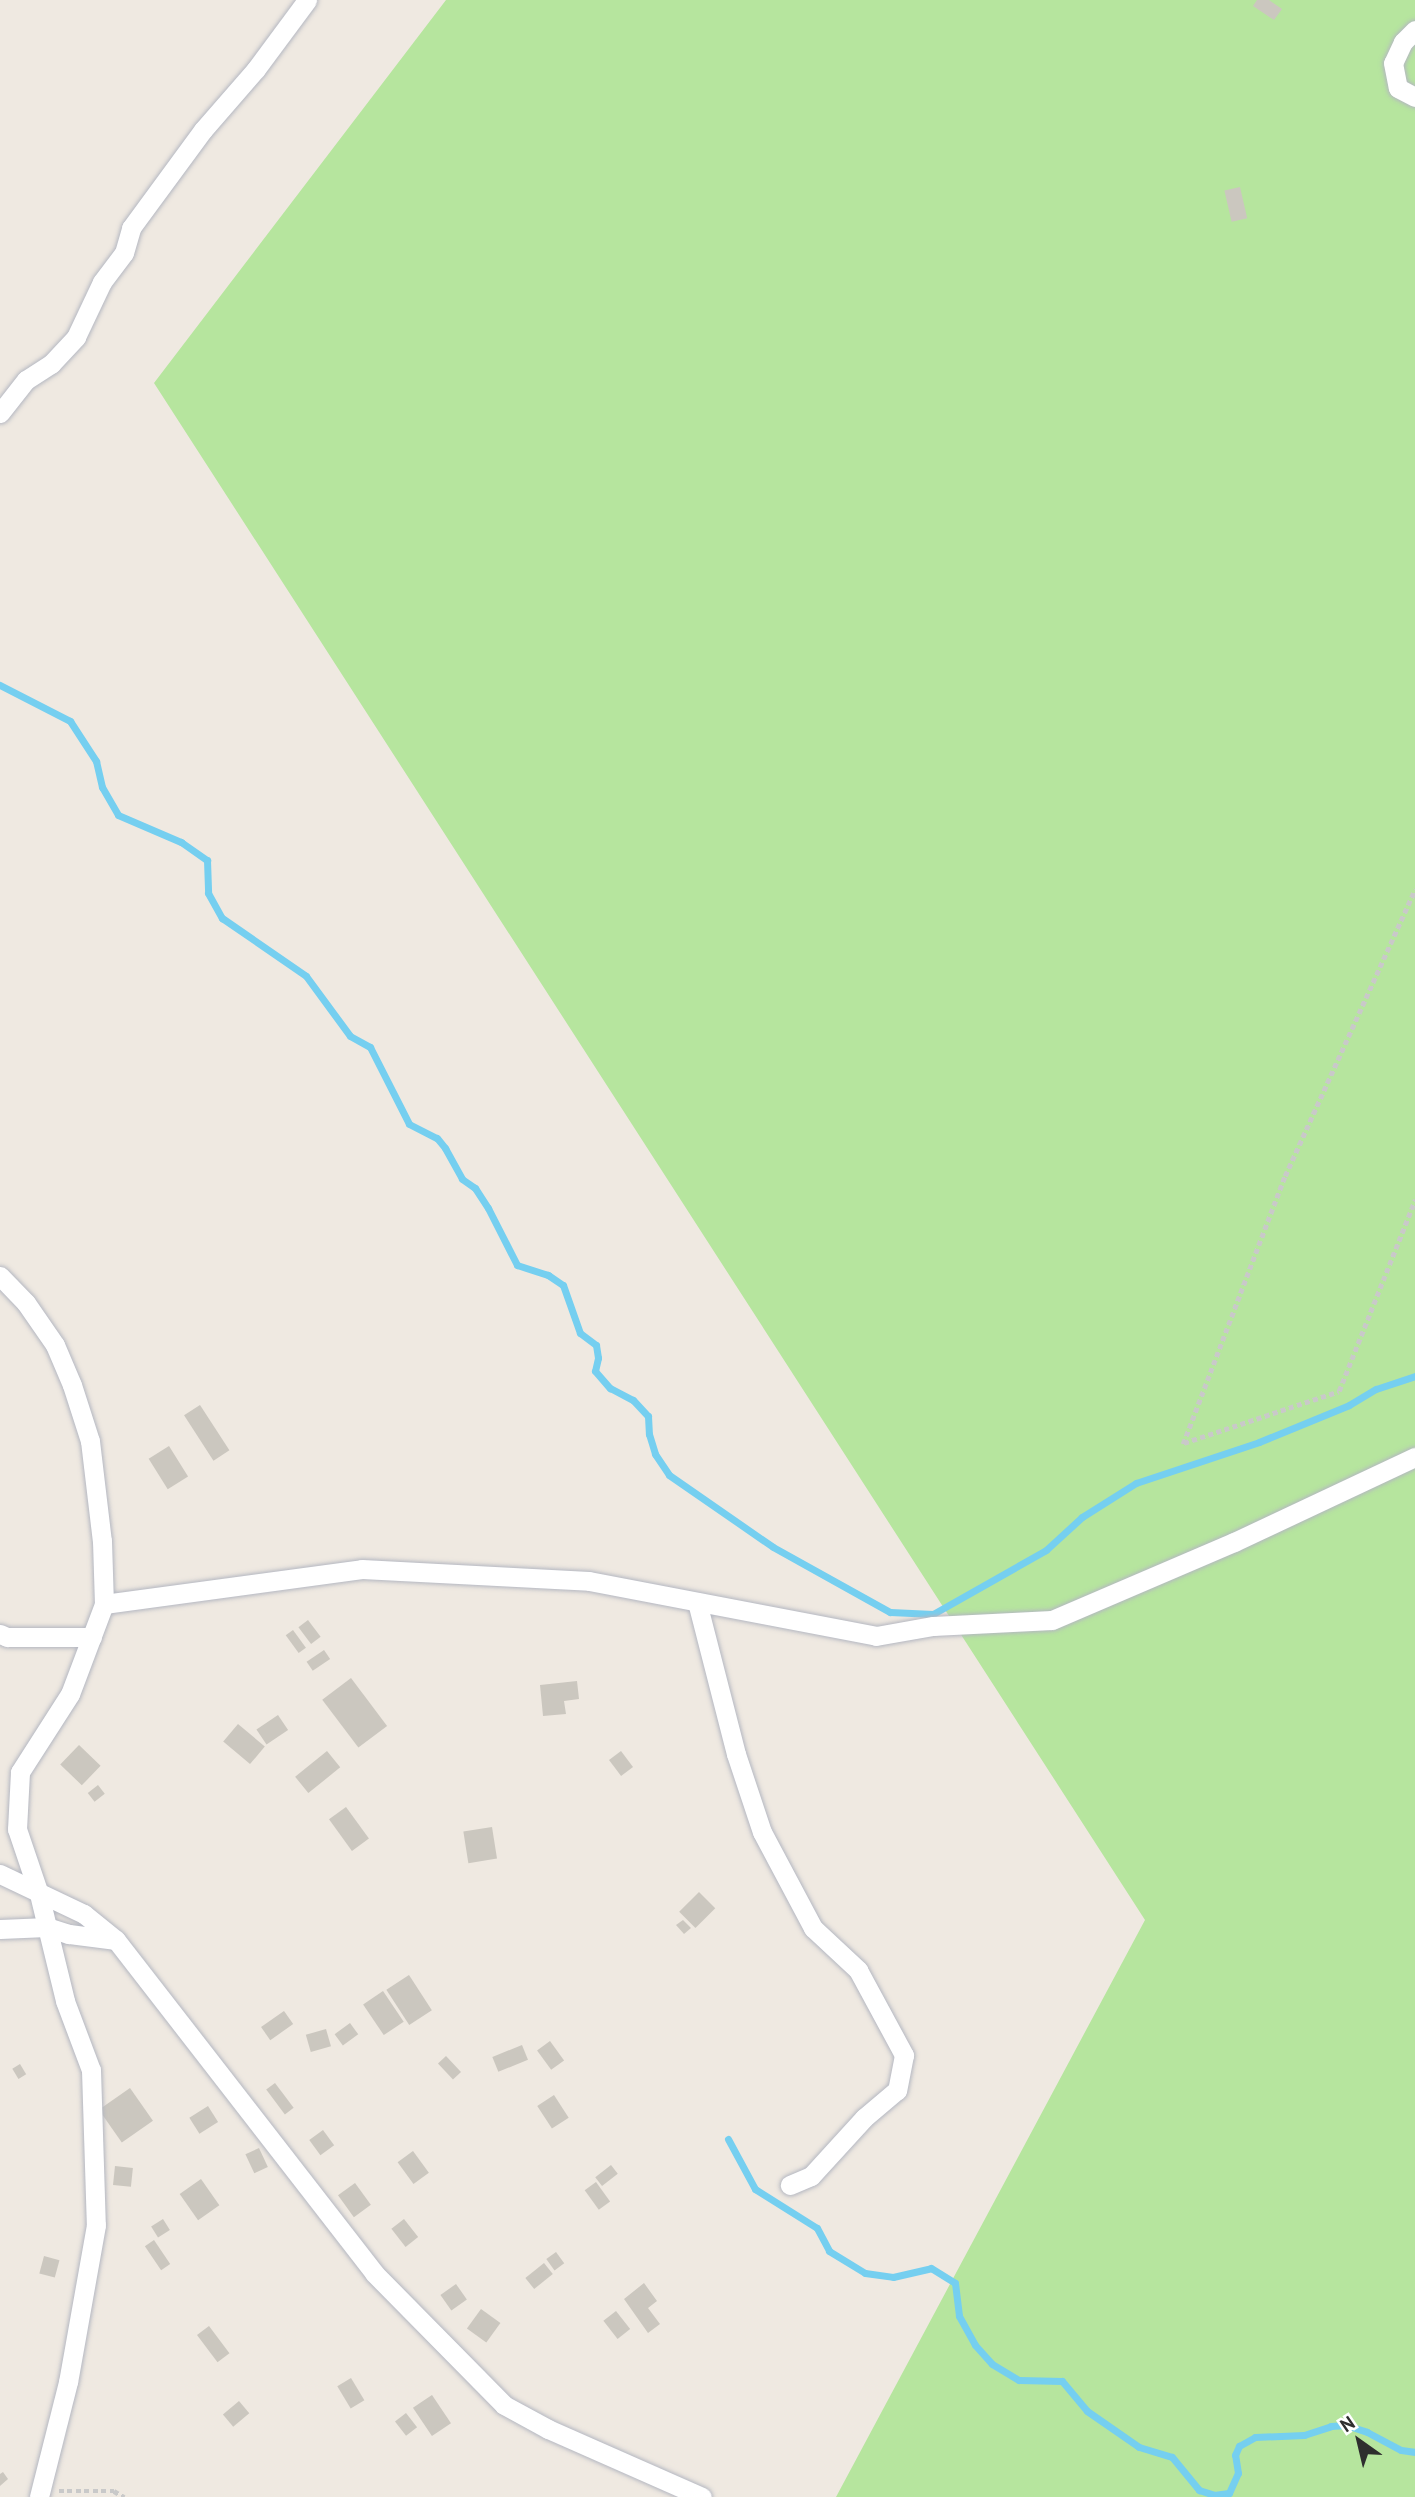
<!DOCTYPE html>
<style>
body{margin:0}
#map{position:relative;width:1415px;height:2497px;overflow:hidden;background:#efe9e1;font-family:"PT Sans",sans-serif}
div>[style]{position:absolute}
.green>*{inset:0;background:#b6e59e}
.stream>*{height:7px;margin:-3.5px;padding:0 3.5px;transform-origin:3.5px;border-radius:3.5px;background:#75cff0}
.building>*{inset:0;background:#cbc7bf;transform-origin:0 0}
.path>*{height:4.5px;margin-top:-2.25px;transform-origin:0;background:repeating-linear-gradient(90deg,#c9c9c9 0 5px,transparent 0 8.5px)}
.roads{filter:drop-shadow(0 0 2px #b4b7c1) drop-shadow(0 0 2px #b4b7c1)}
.minor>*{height:19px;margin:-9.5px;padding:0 9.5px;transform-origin:9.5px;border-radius:9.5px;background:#fff}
span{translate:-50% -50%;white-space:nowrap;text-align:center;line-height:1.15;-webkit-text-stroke:6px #fff;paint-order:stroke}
.north{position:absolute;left:1324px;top:2406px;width:70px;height:70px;-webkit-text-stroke:5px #fff;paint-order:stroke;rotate:326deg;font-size:19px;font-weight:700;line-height:28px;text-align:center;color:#2e2e2e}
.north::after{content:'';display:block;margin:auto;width:24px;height:32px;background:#2e2e2e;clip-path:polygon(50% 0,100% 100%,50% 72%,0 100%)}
</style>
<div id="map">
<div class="green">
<i style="clip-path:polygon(446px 0,1415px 0,1415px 2497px,836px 2497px,1145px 1920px,154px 383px)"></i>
</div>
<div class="stream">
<i style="left:0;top:685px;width:79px;rotate:27.2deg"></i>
<i style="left:70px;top:721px;width:48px;rotate:57deg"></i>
<i style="left:96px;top:761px;width:27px;rotate:77deg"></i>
<i style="left:102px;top:787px;width:32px;rotate:60deg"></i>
<i style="left:118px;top:815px;width:69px;rotate:23.2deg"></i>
<i style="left:181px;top:842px;width:32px;rotate:35deg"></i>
<i style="left:207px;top:860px;width:33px;rotate:88deg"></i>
<i style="left:208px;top:893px;width:29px;rotate:61deg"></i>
<i style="left:222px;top:918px;width:102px;rotate:34.6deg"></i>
<i style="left:306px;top:976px;width:74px;rotate:53.7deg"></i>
<i style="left:350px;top:1036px;width:23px;rotate:29deg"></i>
<i style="left:370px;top:1047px;width:86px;rotate:63.1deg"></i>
<i style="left:409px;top:1124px;width:31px;rotate:27deg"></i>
<i style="left:437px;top:1138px;width:13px;rotate:51deg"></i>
<i style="left:445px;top:1148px;width:35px;rotate:61deg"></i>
<i style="left:462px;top:1179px;width:16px;rotate:35deg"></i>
<i style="left:475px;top:1188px;width:24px;rotate:57deg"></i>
<i style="left:488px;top:1208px;width:64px;rotate:63deg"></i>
<i style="left:517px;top:1265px;width:33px;rotate:18deg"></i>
<i style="left:548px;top:1275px;width:18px;rotate:34deg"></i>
<i style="left:563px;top:1285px;width:51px;rotate:70.5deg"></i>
<i style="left:580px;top:1333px;width:20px;rotate:37deg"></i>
<i style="left:596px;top:1345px;width:13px;rotate:81deg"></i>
<i style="left:598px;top:1358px;width:13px;rotate:103deg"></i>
<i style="left:595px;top:1371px;width:23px;rotate:49deg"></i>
<i style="left:610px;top:1388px;width:26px;rotate:28deg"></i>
<i style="left:633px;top:1400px;width:22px;rotate:47deg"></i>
<i style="left:648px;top:1416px;width:18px;rotate:87deg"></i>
<i style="left:649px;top:1434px;width:21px;rotate:73deg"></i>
<i style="left:655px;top:1454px;width:25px;rotate:56deg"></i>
<i style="left:669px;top:1475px;width:126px;rotate:34.7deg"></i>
<i style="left:773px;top:1547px;width:134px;rotate:29.1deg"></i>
<i style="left:890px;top:1612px;width:43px;rotate:2.7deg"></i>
<i style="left:933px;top:1614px;width:130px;rotate:-29.5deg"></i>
<i style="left:1046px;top:1550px;width:49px;rotate:-42.5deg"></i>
<i style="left:1082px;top:1517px;width:64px;rotate:-32.2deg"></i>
<i style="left:1136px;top:1483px;width:130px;rotate:-18.4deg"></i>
<i style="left:1259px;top:1442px;width:97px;rotate:-22.3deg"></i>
<i style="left:1349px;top:1405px;width:31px;rotate:-31deg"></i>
<i style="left:1376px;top:1389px;width:41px;rotate:-18.4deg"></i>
<i style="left:728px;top:2139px;width:57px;rotate:61.6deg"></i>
<i style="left:755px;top:2189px;width:73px;rotate:32.2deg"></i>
<i style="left:817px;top:2228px;width:26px;rotate:62deg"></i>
<i style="left:829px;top:2251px;width:42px;rotate:31.4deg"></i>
<i style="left:865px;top:2273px;width:28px;rotate:8deg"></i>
<i style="left:893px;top:2277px;width:39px;rotate:-13deg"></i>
<i style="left:931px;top:2268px;width:28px;rotate:32deg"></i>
<i style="left:955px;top:2283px;width:33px;rotate:83deg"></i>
<i style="left:959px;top:2316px;width:33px;rotate:61deg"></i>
<i style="left:975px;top:2345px;width:25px;rotate:48deg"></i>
<i style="left:992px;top:2364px;width:31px;rotate:31deg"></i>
<i style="left:1019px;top:2380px;width:43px;rotate:1.3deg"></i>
<i style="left:1062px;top:2381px;width:39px;rotate:50deg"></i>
<i style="left:1087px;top:2411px;width:63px;rotate:34.7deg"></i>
<i style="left:1139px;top:2447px;width:34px;rotate:17deg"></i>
<i style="left:1172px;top:2457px;width:43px;rotate:50.7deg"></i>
<i style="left:1199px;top:2490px;width:16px;rotate:18deg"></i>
<i style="left:1214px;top:2495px;width:15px;rotate:-8deg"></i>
<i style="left:1229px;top:2493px;width:22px;rotate:-66deg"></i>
<i style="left:1238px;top:2473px;width:18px;rotate:-99deg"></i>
<i style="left:1235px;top:2455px;width:10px;rotate:-66deg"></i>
<i style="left:1239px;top:2446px;width:18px;rotate:-29deg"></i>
<i style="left:1255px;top:2437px;width:49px;rotate:-2.3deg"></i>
<i style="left:1304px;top:2435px;width:28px;rotate:-18deg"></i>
<i style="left:1331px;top:2426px;width:15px;rotate:-4deg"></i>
<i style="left:1346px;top:2425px;width:22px;rotate:18deg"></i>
<i style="left:1367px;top:2432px;width:38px;rotate:28deg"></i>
<i style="left:1401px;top:2450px;width:14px;rotate:8deg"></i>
</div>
<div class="building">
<i style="clip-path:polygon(1257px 0,1269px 0,1282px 9px,1274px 20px,1253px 6px)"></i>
<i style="left:1240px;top:187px;width:32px;height:16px;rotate:77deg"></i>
<i style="left:200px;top:1405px;width:54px;height:19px;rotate:57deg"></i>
<i style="left:169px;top:1446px;width:36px;height:24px;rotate:58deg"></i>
<i style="left:308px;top:1620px;width:21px;height:12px;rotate:53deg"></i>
<i style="left:293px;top:1630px;width:22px;height:9px;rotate:54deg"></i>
<i style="left:324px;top:1650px;width:11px;height:21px;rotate:56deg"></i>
<i style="left:351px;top:1678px;width:60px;height:36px;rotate:53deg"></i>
<i style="clip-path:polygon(577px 1681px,579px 1699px,564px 1701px,566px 1714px,543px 1716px,540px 1685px)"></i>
<i style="left:278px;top:1715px;width:18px;height:26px;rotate:56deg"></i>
<i style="left:238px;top:1724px;width:35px;height:23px;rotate:40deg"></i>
<i style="left:79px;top:1745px;width:30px;height:27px;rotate:44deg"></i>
<i style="left:327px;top:1751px;width:21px;height:41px;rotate:51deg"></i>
<i style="left:621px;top:1751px;width:20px;height:15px;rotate:53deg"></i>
<i style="left:98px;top:1785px;width:11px;height:13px;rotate:52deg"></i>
<i style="left:346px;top:1807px;width:39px;height:21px;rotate:54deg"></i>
<i style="left:492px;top:1827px;width:32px;height:29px;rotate:81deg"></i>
<i style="left:699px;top:1892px;width:23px;height:28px;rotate:45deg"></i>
<i style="clip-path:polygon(683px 1920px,691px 1928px,684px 1934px,676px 1925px)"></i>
<i style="left:409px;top:1975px;width:42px;height:27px;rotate:57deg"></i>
<i style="left:383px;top:1991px;width:37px;height:24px;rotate:56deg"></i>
<i style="left:284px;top:2011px;width:16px;height:28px;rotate:55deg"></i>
<i style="left:350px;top:2023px;width:14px;height:19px;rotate:54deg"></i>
<i style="left:326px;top:2029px;width:18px;height:21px;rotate:74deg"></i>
<i style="left:550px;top:2041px;width:24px;height:16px;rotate:54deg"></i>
<i style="left:522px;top:2045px;width:16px;height:32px;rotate:68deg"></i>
<i style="left:446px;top:2056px;width:22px;height:11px;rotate:47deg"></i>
<i style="left:20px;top:2064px;width:12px;height:9px;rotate:59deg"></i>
<i style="left:275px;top:2083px;width:31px;height:11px;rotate:53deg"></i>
<i style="left:130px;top:2088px;width:40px;height:38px;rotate:55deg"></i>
<i style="left:554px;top:2095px;width:27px;height:20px;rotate:57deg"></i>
<i style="left:208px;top:2106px;width:19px;height:22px;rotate:58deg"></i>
<i style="left:323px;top:2130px;width:19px;height:17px;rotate:54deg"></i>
<i style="left:259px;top:2148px;width:21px;height:15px;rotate:65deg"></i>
<i style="left:413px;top:2151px;width:27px;height:19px;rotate:54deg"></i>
<i style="left:611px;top:2165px;width:11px;height:20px;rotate:52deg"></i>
<i style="left:115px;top:2166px;width:18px;height:19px;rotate:6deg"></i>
<i style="left:201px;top:2179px;width:32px;height:26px;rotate:55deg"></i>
<i style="left:596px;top:2182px;width:24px;height:14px;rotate:54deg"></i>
<i style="left:355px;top:2183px;width:27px;height:21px;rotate:54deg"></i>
<i style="left:163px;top:2219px;width:13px;height:14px;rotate:58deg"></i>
<i style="left:404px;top:2219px;width:23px;height:16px;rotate:52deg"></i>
<i style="left:154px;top:2240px;width:29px;height:11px;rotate:56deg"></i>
<i style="left:556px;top:2252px;width:14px;height:12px;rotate:54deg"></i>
<i style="left:44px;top:2256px;width:16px;height:18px;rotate:15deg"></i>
<i style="left:544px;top:2263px;width:14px;height:24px;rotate:51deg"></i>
<i style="clip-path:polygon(644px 2283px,657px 2301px,648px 2308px,660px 2324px,648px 2333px,624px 2299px)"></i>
<i style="left:456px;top:2284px;width:19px;height:19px;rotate:55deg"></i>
<i style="left:481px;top:2309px;width:24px;height:24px;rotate:36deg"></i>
<i style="left:616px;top:2311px;width:23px;height:16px;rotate:52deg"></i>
<i style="left:209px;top:2326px;width:34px;height:15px;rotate:53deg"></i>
<i style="left:351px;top:2378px;width:26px;height:16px;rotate:59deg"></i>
<i style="left:432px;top:2395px;width:34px;height:23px;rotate:56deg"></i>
<i style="left:239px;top:2401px;width:16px;height:21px;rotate:50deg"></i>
<i style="left:406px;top:2413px;width:18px;height:14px;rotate:52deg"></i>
<i style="clip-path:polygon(3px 2472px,8px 2479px,0 2486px,0 2474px)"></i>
</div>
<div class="path">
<i style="left:1184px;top:1443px;width:163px;rotate:-18.5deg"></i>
<i style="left:1339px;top:1391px;width:206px;rotate:-68.3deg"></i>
<i style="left:1183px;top:1444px;width:287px;rotate:-69.2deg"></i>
<i style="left:1285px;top:1176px;width:315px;rotate:-65.6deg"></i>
<i style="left:59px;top:2491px;width:55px"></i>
<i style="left:114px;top:2491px;width:12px;rotate:31deg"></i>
</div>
<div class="roads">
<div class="minor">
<i style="left:1415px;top:30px;width:17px;rotate:135deg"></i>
<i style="left:1403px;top:42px;width:23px;rotate:115deg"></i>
<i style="left:1393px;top:63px;width:25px;rotate:79deg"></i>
<i style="left:1398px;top:88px;width:19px;rotate:28deg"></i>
<i style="left:0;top:413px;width:42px;rotate:-51.8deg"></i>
<i style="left:26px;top:380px;width:30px;rotate:-33deg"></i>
<i style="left:51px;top:364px;width:37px;rotate:-47deg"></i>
<i style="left:76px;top:337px;width:61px;rotate:-64.7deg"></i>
<i style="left:102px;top:282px;width:36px;rotate:-53deg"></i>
<i style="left:124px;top:253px;width:26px;rotate:-74deg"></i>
<i style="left:131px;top:228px;width:122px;rotate:-53.7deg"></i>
<i style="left:203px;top:130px;width:81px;rotate:-49deg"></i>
<i style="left:256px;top:69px;width:86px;rotate:-53.5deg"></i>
<i style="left:0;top:1276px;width:37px;rotate:46deg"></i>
<i style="left:26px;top:1303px;width:51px;rotate:55.4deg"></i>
<i style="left:55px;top:1345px;width:43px;rotate:67deg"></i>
<i style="left:72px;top:1385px;width:59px;rotate:72.2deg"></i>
<i style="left:90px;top:1441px;width:101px;rotate:83.2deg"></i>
<i style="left:102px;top:1541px;width:63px;rotate:88.2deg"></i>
<i style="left:104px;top:1604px;width:96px;rotate:110.7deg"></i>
<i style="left:70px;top:1694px;width:93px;rotate:122.7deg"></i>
<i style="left:20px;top:1772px;width:57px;rotate:93deg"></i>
<i style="left:17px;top:1829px;width:69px;rotate:71.3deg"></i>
<i style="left:39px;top:1894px;width:110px;rotate:76.3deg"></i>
<i style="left:65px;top:2001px;width:74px;rotate:69.4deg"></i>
<i style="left:91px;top:2070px;width:155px;rotate:88.2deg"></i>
<i style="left:96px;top:2225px;width:159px;rotate:100.1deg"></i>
<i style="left:68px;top:2382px;width:119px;rotate:104.2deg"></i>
<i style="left:697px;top:1602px;width:157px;rotate:75.6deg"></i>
<i style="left:736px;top:1754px;width:82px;rotate:71.6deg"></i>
<i style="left:762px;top:1832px;width:109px;rotate:62deg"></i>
<i style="left:813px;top:1928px;width:62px;rotate:43deg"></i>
<i style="left:858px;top:1970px;width:97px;rotate:61.6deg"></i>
<i style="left:904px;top:2055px;width:36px;rotate:101deg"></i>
<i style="left:897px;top:2090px;width:43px;rotate:139.7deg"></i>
<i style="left:864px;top:2118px;width:79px;rotate:132.4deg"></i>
<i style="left:811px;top:2176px;width:23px;rotate:157deg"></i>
<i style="left:104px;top:1604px;width:260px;rotate:-7.7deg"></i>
<i style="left:362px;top:1569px;width:227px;rotate:3deg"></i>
<i style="left:589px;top:1581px;width:292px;rotate:10.8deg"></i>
<i style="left:876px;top:1636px;width:58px;rotate:-10deg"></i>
<i style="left:933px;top:1626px;width:119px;rotate:-2.9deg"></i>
<i style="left:1052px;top:1620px;width:198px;rotate:-23.2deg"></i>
<i style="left:1234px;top:1542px;width:200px;rotate:-25.2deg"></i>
<i style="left:0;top:1634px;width:8px;rotate:23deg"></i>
<i style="left:7px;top:1637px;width:85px"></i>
<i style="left:0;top:1874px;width:93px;rotate:25.5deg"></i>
<i style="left:84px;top:1914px;width:41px;rotate:39.1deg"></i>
<i style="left:116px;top:1940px;width:421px;rotate:52.2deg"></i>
<i style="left:374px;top:2273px;width:185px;rotate:45.4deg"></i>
<i style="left:504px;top:2405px;width:50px;rotate:28.6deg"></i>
<i style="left:548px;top:2429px;width:168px;rotate:23.8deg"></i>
<i style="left:0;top:1929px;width:47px;rotate:-2.4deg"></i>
<i style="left:47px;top:1927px;width:23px;rotate:18deg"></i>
<i style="left:69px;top:1934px;width:46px;rotate:7.4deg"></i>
</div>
</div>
<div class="north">N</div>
</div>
